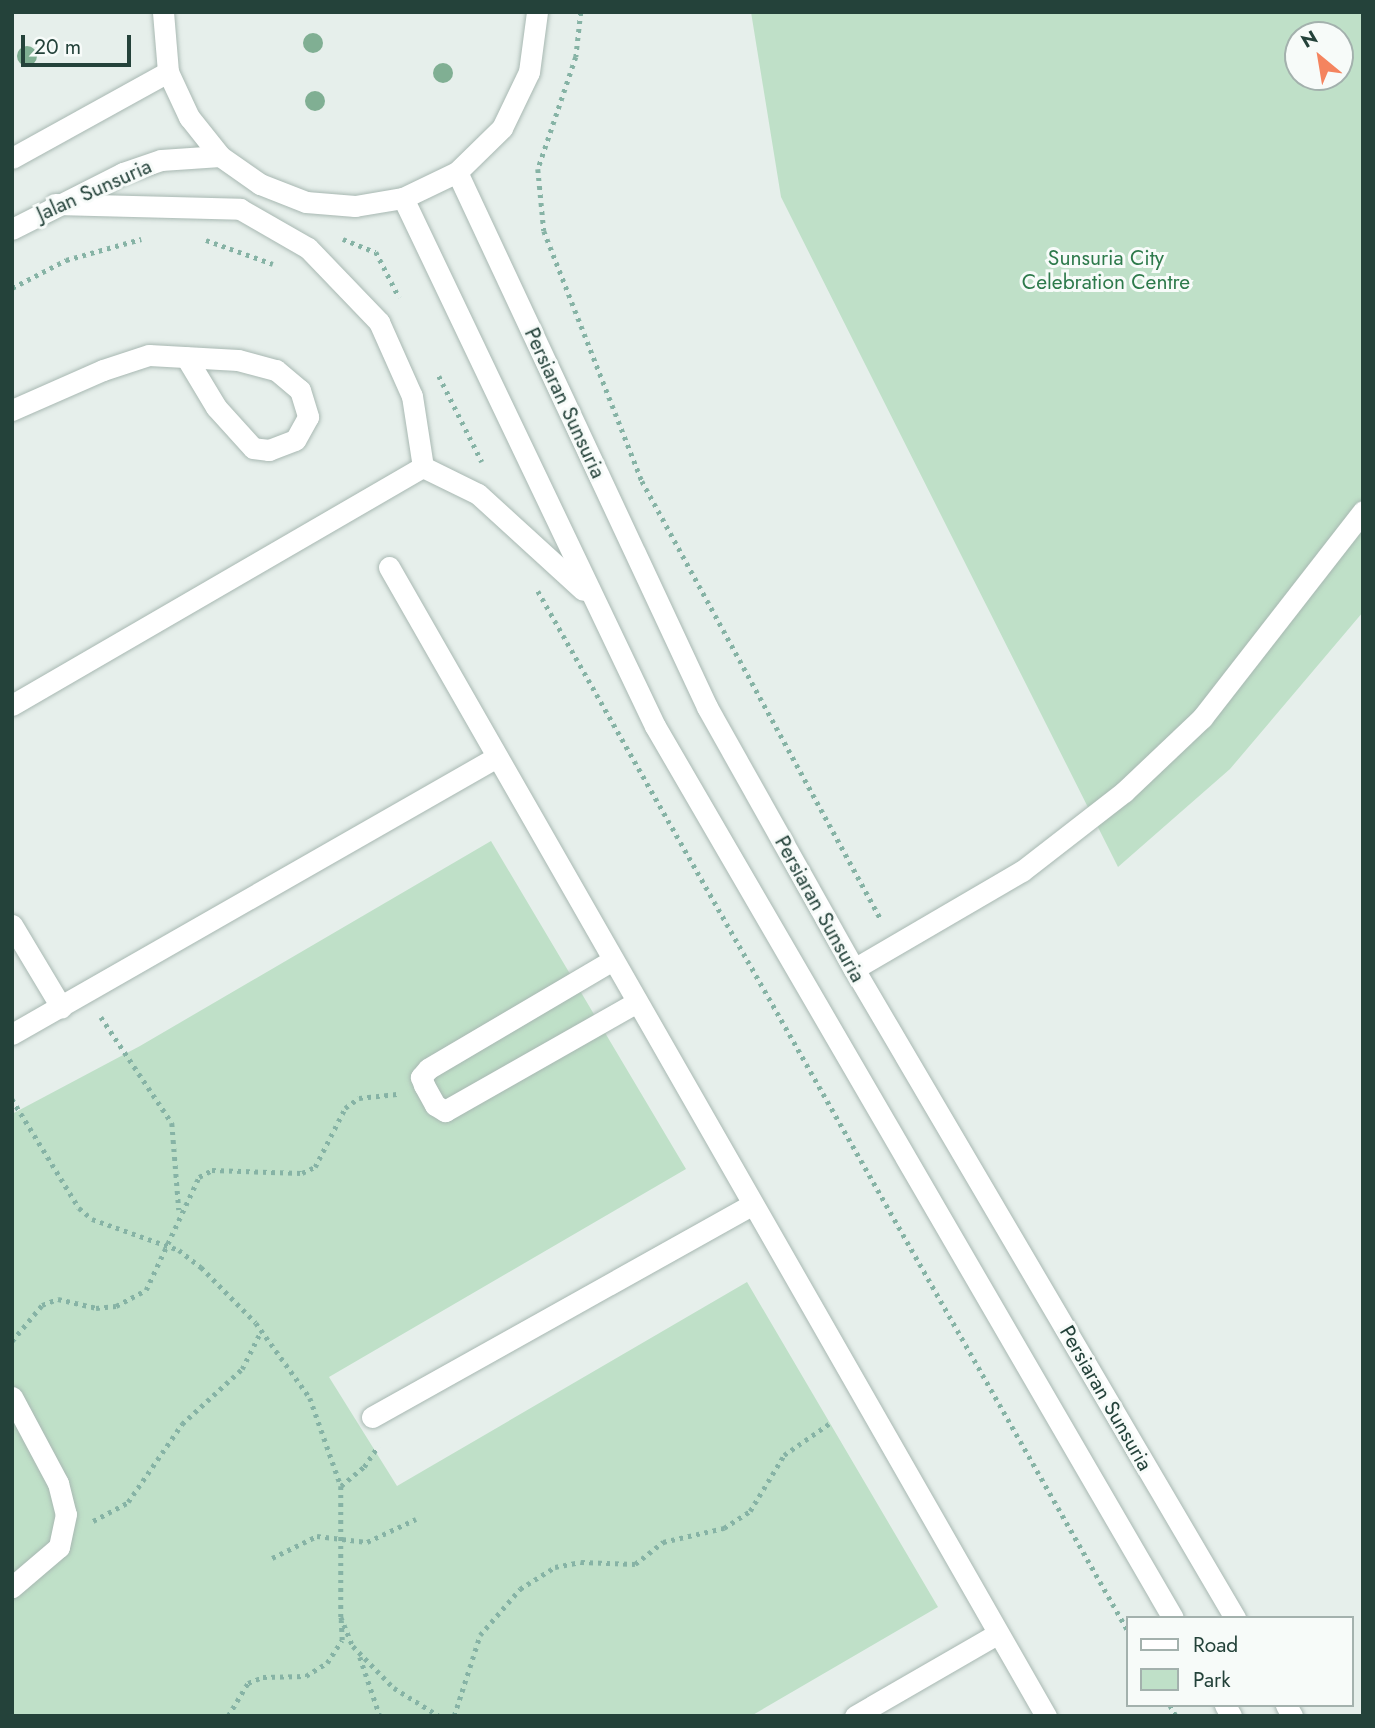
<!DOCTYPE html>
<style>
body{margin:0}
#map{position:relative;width:1375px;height:1728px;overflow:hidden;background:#e6efeb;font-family:Jost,sans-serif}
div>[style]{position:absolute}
.green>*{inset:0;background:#bfe0c8}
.path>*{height:4.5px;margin-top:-2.25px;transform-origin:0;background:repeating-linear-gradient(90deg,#86b3a5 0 3.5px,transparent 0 8.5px)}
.roads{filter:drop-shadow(0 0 2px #a8b8b2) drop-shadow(0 0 2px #a8b8b2)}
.service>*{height:21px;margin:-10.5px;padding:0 10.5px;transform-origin:10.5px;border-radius:10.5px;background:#fff}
.minor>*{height:21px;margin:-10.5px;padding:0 10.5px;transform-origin:10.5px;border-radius:10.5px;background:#fff}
.tertiary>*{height:21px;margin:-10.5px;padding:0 10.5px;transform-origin:10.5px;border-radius:10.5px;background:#fff}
.trees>*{width:20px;height:20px;margin:-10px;border-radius:50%;background:#80af93}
span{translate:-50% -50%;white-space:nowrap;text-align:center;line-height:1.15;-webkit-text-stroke:6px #f7fbf9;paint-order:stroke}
.street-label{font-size:21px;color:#24423a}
.park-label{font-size:21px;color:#2d7a4b}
.frame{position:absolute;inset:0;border:14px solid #24423a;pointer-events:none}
.legend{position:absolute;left:1126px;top:1616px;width:228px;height:91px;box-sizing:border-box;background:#f7fbf9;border:2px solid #a3b1ad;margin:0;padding:9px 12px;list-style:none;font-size:21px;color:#24423a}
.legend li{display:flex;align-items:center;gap:14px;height:35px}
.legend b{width:35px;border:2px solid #a3b1ad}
.north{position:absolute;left:1284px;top:21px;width:70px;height:70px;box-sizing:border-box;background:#f7fbf9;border:2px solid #a3b1ad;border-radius:50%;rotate:330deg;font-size:19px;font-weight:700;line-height:28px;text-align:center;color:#24423a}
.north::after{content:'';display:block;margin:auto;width:24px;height:32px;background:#f4845f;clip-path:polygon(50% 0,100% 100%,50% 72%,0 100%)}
.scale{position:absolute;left:21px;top:35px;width:110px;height:32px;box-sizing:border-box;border:4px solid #24423a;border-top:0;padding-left:9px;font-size:21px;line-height:24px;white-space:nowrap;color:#24423a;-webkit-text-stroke:5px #f7fbf9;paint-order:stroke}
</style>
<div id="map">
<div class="green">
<i style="clip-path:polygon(evenodd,751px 12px,1363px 12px,1363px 612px,1230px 769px,1118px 867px,781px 197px,751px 12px,1298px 35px,1340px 35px,1340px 77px,1298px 77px,1298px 35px)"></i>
<i style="clip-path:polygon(491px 841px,686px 1169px,329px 1377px,397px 1486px,747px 1282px,938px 1607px,751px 1716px,12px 1716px,12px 1114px,140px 1046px)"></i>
</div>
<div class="path">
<i style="left:581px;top:12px;width:45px;rotate:96.3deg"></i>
<i style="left:576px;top:57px;width:118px;rotate:108.7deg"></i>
<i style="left:538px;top:169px;width:62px;rotate:84.5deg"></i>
<i style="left:544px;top:231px;width:269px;rotate:68.6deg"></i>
<i style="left:642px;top:481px;width:499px;rotate:61.4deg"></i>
<i style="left:343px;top:239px;width:35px;rotate:22deg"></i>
<i style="left:376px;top:252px;width:51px;rotate:62.9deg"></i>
<i style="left:206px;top:240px;width:71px;rotate:19.7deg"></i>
<i style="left:12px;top:288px;width:61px;rotate:-27.4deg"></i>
<i style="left:66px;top:260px;width:78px;rotate:-15.6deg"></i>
<i style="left:439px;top:376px;width:96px;rotate:63.4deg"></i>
<i style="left:538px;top:591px;width:1196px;rotate:60.43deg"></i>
<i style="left:101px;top:1017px;width:128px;rotate:56.2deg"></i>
<i style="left:172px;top:1123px;width:87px;rotate:85.4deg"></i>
<i style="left:12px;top:1099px;width:128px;rotate:58.4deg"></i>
<i style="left:79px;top:1208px;width:17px;rotate:40deg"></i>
<i style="left:92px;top:1219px;width:92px;rotate:19.6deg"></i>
<i style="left:179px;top:1250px;width:28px;rotate:38deg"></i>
<i style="left:201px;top:1267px;width:78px;rotate:45.5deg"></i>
<i style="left:256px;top:1323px;width:92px;rotate:54.2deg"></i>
<i style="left:310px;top:1398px;width:93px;rotate:70.6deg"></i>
<i style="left:341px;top:1486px;width:131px;rotate:90deg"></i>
<i style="left:341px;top:1617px;width:31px;rotate:68deg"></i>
<i style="left:353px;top:1646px;width:59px;rotate:45.7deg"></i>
<i style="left:394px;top:1688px;width:53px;rotate:31.9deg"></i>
<i style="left:12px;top:1341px;width:47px;rotate:-50.2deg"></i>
<i style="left:42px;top:1305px;width:17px;rotate:-21deg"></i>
<i style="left:58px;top:1299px;width:39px;rotate:13deg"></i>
<i style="left:96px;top:1308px;width:20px;rotate:-6deg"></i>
<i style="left:116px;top:1306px;width:34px;rotate:-28deg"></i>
<i style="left:146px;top:1290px;width:125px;rotate:-64.9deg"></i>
<i style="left:199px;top:1177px;width:15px;rotate:-28deg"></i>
<i style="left:212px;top:1170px;width:90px;rotate:1.9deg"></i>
<i style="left:302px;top:1173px;width:14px;rotate:-25deg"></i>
<i style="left:315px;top:1167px;width:66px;rotate:-63deg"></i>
<i style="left:345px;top:1108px;width:17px;rotate:-36deg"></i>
<i style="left:359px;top:1098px;width:38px;rotate:-6deg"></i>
<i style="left:341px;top:1486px;width:30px;rotate:-40deg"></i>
<i style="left:364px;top:1467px;width:25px;rotate:-56deg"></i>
<i style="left:93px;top:1521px;width:40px;rotate:-28deg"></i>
<i style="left:128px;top:1502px;width:95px;rotate:-55.3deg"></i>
<i style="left:182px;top:1424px;width:81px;rotate:-42.5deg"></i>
<i style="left:242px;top:1369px;width:42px;rotate:-63.4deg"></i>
<i style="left:272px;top:1558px;width:50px;rotate:-26.1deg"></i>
<i style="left:317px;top:1536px;width:50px;rotate:6.8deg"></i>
<i style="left:367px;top:1542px;width:54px;rotate:-25.1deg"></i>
<i style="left:360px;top:1657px;width:62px;rotate:71.3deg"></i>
<i style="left:1170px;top:1705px;width:13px;rotate:61deg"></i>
<i style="left:228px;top:1716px;width:39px;rotate:-59deg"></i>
<i style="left:248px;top:1683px;width:16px;rotate:-22deg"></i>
<i style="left:263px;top:1677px;width:43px;rotate:-1.3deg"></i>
<i style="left:306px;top:1676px;width:25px;rotate:-32deg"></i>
<i style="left:327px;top:1663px;width:27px;rotate:-57deg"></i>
<i style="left:342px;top:1640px;width:20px;rotate:-93deg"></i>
<i style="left:454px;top:1716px;width:85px;rotate:-72.2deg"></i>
<i style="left:480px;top:1635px;width:61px;rotate:-49deg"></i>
<i style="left:520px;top:1589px;width:41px;rotate:-32.2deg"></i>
<i style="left:555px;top:1567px;width:26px;rotate:-11deg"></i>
<i style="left:581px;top:1562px;width:54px;rotate:2.1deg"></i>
<i style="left:635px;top:1564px;width:36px;rotate:-38deg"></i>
<i style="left:663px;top:1542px;width:63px;rotate:-12.9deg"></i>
<i style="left:724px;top:1528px;width:31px;rotate:-33deg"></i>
<i style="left:750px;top:1511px;width:66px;rotate:-58.7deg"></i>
<i style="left:784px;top:1455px;width:56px;rotate:-34.8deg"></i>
</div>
<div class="roads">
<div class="service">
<i style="left:12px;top:410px;width:99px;rotate:-23.7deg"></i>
<i style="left:103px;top:370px;width:48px;rotate:-18.1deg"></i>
<i style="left:149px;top:355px;width:89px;rotate:3.2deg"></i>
<i style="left:238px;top:360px;width:39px;rotate:15deg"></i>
<i style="left:276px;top:370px;width:31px;rotate:40deg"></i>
<i style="left:300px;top:390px;width:28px;rotate:73deg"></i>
<i style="left:308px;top:417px;width:26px;rotate:119deg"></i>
<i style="left:295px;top:440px;width:28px;rotate:159deg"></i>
<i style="left:269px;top:450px;width:16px;rotate:-173deg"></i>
<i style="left:253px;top:448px;width:55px;rotate:-132.1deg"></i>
<i style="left:216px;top:407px;width:58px;rotate:-121deg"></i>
<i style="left:12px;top:705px;width:475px;rotate:-30.1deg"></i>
<i style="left:611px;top:961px;width:212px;rotate:149.5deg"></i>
<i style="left:428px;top:1069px;width:11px;rotate:131deg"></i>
<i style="left:421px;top:1077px;width:9px;rotate:69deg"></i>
<i style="left:424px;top:1085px;width:23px;rotate:61deg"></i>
<i style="left:435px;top:1105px;width:12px;rotate:31deg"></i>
<i style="left:445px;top:1111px;width:219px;rotate:-29.6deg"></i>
<i style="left:854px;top:969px;width:194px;rotate:-30.3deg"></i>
<i style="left:1022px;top:871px;width:129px;rotate:-37.8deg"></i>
<i style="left:1124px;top:792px;width:108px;rotate:-43.5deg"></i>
<i style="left:1202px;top:718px;width:262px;rotate:-52.1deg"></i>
<i style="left:12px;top:1397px;width:98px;rotate:61.9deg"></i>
<i style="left:58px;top:1483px;width:32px;rotate:76deg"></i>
<i style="left:66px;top:1514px;width:34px;rotate:102deg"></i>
<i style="left:59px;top:1547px;width:62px;rotate:139.6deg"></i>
</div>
<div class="minor">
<i style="left:389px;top:567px;width:1324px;rotate:60.24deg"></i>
<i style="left:12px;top:925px;width:96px;rotate:59.1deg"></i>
<i style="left:12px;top:1034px;width:556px;rotate:-29.74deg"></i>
<i style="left:372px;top:1417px;width:434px;rotate:-29.2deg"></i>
<i style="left:855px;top:1716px;width:164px;rotate:-30deg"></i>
</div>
<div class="tertiary">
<i style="left:163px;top:12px;width:60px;rotate:85.2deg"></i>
<i style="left:168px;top:72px;width:50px;rotate:65deg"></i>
<i style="left:189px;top:117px;width:50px;rotate:51.5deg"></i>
<i style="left:220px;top:156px;width:49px;rotate:35deg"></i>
<i style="left:260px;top:184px;width:49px;rotate:21.4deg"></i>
<i style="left:306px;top:202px;width:49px;rotate:4.7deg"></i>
<i style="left:355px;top:206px;width:49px;rotate:-9.5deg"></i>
<i style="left:403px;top:198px;width:60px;rotate:-25.7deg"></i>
<i style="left:457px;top:172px;width:63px;rotate:-44.4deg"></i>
<i style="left:502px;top:128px;width:62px;rotate:-64.3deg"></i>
<i style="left:529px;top:72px;width:61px;rotate:-82.4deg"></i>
<i style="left:12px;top:158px;width:178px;rotate:-28.9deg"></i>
<i style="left:457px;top:172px;width:591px;rotate:64.95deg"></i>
<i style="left:707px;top:707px;width:300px;rotate:60.7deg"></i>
<i style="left:854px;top:969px;width:753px;rotate:59.58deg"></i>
<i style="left:403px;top:198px;width:585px;rotate:64.49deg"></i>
<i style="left:655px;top:726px;width:1031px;rotate:59.86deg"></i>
<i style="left:55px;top:204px;width:185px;rotate:1.5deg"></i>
<i style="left:240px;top:209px;width:78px;rotate:29.8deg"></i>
<i style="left:308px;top:248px;width:103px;rotate:46.2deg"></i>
<i style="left:379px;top:322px;width:81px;rotate:66deg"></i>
<i style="left:412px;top:396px;width:72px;rotate:81.2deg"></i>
<i style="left:423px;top:467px;width:61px;rotate:26.1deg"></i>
<i style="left:478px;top:494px;width:142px;rotate:42.4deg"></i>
<i style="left:12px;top:229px;width:124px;rotate:-26.8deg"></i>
<i style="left:123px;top:173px;width:40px;rotate:-18.9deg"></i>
<i style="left:161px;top:160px;width:59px;rotate:-3.9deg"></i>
<i style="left:1225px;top:1705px;width:13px;rotate:61deg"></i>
<i style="left:1286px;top:1705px;width:13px;rotate:61deg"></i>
</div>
</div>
<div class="trees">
<i style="left:313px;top:43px"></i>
<i style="left:27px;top:56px"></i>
<i style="left:443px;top:73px"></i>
<i style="left:315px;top:101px"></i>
</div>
<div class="street-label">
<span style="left:94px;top:190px;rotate:-24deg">Jalan Sunsuria</span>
<span style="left:565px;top:403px;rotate:65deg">Persiaran Sunsuria</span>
<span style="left:820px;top:909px;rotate:61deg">Persiaran Sunsuria</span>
<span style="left:1106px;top:1398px;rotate:60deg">Persiaran Sunsuria</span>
</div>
<div class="park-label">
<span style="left:1106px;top:270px">Sunsuria City<br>Celebration Centre</span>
</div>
<div class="frame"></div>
<ul class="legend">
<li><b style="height:9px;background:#fff"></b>Road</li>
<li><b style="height:19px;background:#bfe0c8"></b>Park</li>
</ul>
<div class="north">N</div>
<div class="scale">20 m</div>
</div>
